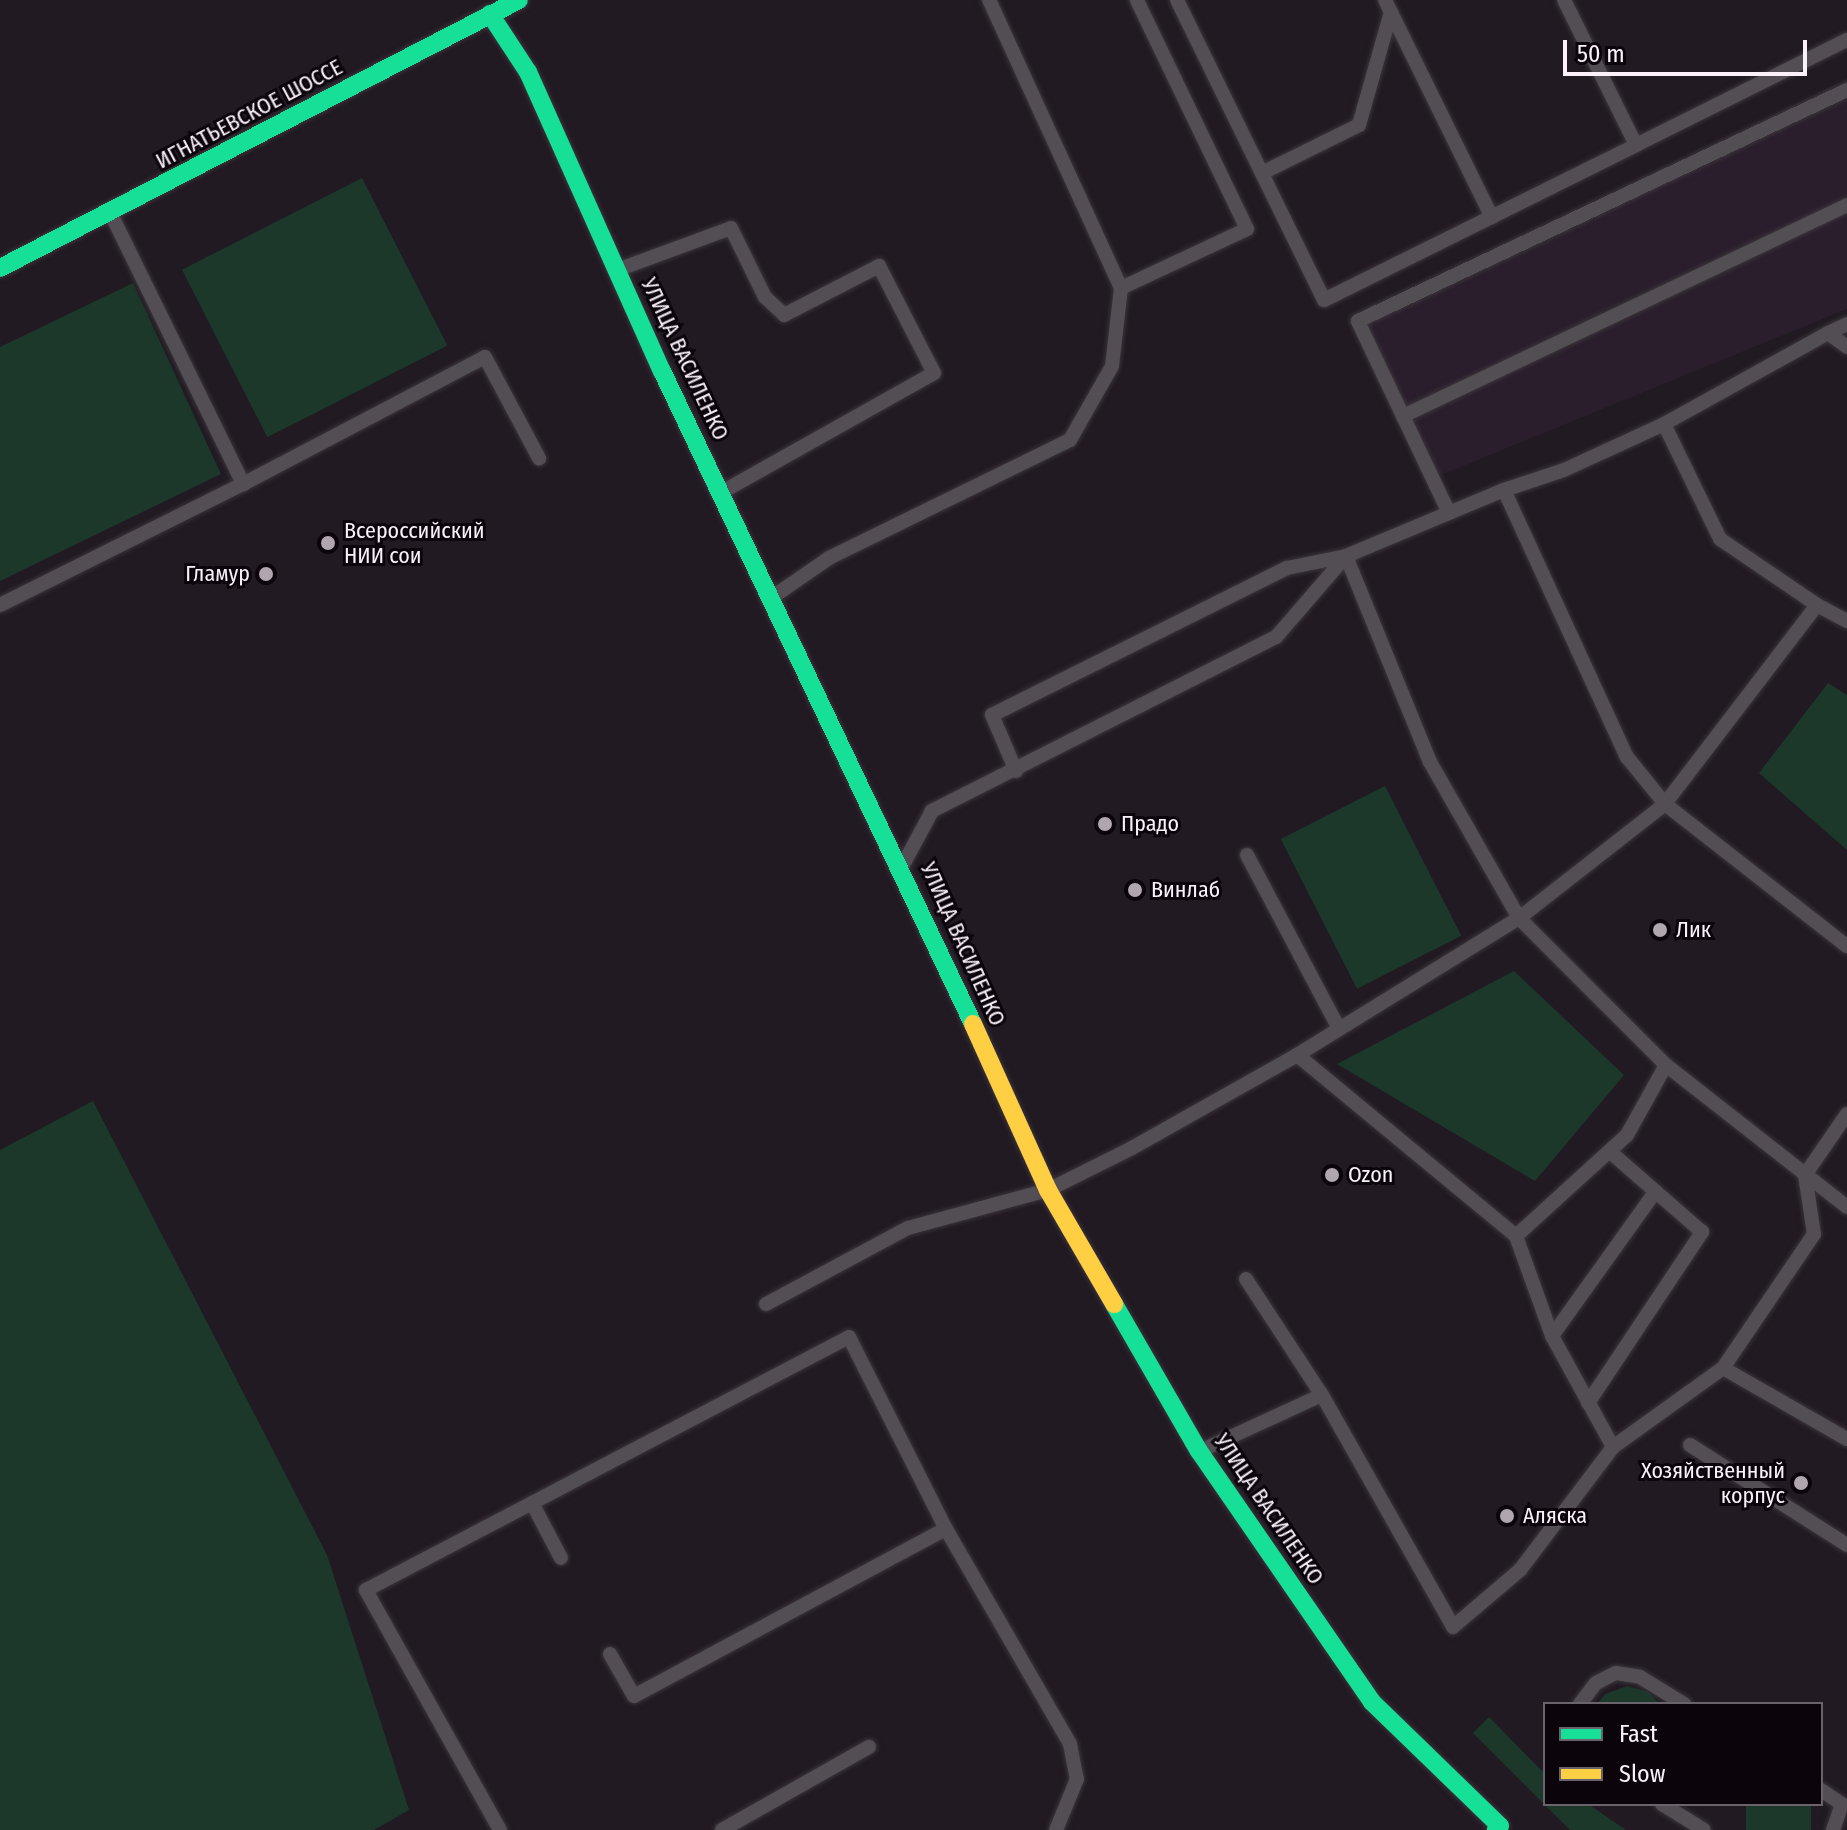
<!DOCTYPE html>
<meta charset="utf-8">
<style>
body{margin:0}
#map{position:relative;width:1847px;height:1830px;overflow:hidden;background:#221a22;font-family:"Fira Sans Condensed",sans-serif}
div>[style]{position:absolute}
.industrial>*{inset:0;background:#2a1e2c}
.green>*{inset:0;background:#1b382b;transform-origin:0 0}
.roads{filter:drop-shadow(0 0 2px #3a343a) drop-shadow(0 0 2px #3a343a)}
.lane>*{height:14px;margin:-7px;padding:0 7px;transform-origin:7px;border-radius:7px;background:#534e54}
.fast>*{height:18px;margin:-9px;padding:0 9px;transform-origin:9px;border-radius:9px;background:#16e098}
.slow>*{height:18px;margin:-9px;padding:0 9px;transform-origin:9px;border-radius:9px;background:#ffcf43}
.dots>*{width:22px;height:22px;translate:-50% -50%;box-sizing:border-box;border:4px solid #0b050b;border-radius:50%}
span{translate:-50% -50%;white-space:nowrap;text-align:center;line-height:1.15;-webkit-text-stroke:6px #0b050b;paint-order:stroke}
.street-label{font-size:22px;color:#fbf1fb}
.poi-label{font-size:22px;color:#fbf1fb}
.left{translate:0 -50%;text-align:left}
.right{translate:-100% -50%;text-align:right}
.legend{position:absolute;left:1543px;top:1702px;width:280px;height:104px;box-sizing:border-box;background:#0b050b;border:2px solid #6b636b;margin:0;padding:10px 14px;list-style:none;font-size:24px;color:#fbf1fb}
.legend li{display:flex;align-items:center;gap:16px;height:40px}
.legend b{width:40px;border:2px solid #6b636b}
.scale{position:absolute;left:1563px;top:40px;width:244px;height:36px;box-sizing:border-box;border:4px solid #fbf1fb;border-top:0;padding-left:10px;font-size:24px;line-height:28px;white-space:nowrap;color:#fbf1fb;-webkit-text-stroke:6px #0b050b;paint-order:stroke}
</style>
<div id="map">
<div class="industrial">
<i style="clip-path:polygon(1847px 79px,1847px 309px,1426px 481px,1350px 321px)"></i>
</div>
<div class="green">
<i style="left:362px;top:178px;width:188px;height:202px;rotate:63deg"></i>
<i style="clip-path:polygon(133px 283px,221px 474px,0 581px,0 347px)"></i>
<i style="clip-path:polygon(1828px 683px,1847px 695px,1847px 850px,1759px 773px)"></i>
<i style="left:1385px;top:786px;width:168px;height:117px;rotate:63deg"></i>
<i style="clip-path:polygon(1514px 971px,1624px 1075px,1535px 1181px,1337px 1064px)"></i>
<i style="clip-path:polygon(93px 1101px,327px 1555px,409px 1810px,374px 1830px,0 1830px,0 1150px)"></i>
<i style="clip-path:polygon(1627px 1686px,1649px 1692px,1659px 1704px,1597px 1704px,1605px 1694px)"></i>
<i style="clip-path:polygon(1489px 1717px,1545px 1774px,1545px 1804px,1588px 1804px,1626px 1830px,1570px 1830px,1473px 1733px)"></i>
<i style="left:1746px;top:1804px;width:65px;height:26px"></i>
</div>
<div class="roads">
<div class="lane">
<i style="left:1177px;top:0;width:334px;rotate:63.9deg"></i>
<i style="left:1324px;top:300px;width:348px;rotate:-26.4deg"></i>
<i style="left:1636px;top:145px;width:162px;rotate:-116.4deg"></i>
<i style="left:1385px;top:0;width:242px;rotate:63.8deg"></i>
<i style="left:1636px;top:145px;width:236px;rotate:-26.5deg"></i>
<i style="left:1262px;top:173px;width:108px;rotate:-26.3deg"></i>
<i style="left:1359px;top:125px;width:117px;rotate:-74.2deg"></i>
<i style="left:111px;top:214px;width:301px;rotate:63.9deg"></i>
<i style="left:243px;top:484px;width:273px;rotate:-27.7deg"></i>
<i style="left:485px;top:357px;width:115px;rotate:61.9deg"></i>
<i style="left:617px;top:270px;width:121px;rotate:-20.2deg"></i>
<i style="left:731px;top:228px;width:77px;rotate:63.8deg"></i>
<i style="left:765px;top:297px;width:26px;rotate:43deg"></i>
<i style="left:784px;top:315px;width:107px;rotate:-27.3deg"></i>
<i style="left:879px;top:266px;width:120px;rotate:62.8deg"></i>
<i style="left:934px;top:373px;width:243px;rotate:150.7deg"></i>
<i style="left:1121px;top:288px;width:139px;rotate:-25.1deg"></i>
<i style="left:1247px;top:229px;width:254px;rotate:-115.7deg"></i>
<i style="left:1828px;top:333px;width:21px;rotate:-25deg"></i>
<i style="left:1403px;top:416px;width:492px;rotate:-25.4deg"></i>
<i style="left:1664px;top:424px;width:188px;rotate:-29deg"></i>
<i style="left:1828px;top:333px;width:24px;rotate:36deg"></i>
<i style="left:1504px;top:490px;width:63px;rotate:-18.4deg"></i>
<i style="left:1564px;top:470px;width:110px;rotate:-24.7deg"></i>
<i style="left:1664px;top:424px;width:128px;rotate:64deg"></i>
<i style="left:1720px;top:539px;width:117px;rotate:34.2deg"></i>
<i style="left:1817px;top:605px;width:250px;rotate:127.4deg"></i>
<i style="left:1665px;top:804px;width:231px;rotate:38deg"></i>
<i style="left:1449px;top:513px;width:212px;rotate:-115.4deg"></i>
<i style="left:1358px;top:321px;width:541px;rotate:-25.29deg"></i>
<i style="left:774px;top:596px;width:67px;rotate:-34.6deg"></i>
<i style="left:829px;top:558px;width:268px;rotate:-26.1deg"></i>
<i style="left:1070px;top:440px;width:85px;rotate:-60.4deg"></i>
<i style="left:1112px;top:366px;width:79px;rotate:-83.4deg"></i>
<i style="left:1121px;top:288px;width:317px;rotate:-114.6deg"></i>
<i style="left:0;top:605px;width:271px;rotate:-26.5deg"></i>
<i style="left:1817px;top:605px;width:34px;rotate:28deg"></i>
<i style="left:1016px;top:771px;width:61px;rotate:-113.2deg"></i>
<i style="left:992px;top:715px;width:330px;rotate:-26.5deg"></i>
<i style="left:1287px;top:568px;width:60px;rotate:-11.5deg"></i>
<i style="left:1346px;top:556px;width:171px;rotate:-22.7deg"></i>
<i style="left:1504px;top:490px;width:294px;rotate:65.3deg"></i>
<i style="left:1627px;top:757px;width:60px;rotate:51deg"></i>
<i style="left:1665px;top:804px;width:185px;rotate:142deg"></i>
<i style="left:1519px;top:918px;width:208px;rotate:45deg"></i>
<i style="left:1666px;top:1065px;width:230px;rotate:38.1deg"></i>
<i style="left:1247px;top:855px;width:197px;rotate:62.1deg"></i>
<i style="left:1516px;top:1236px;width:150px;rotate:-42.3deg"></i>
<i style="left:1627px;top:1135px;width:80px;rotate:-60.9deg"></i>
<i style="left:1246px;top:1279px;width:139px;rotate:56.8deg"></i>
<i style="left:766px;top:1304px;width:161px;rotate:-28.2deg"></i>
<i style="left:908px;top:1228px;width:145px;rotate:-15.2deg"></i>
<i style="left:1048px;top:1190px;width:94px;rotate:-26.6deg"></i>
<i style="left:1132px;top:1148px;width:189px;rotate:-29.4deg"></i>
<i style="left:1297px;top:1055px;width:261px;rotate:-31.7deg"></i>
<i style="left:1519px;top:918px;width:180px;rotate:-119.7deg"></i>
<i style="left:1430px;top:762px;width:222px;rotate:-112.2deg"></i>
<i style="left:1346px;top:556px;width:107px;rotate:130.8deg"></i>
<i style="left:1276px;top:637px;width:386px;rotate:153.2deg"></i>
<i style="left:932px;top:811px;width:59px;rotate:118.3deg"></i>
<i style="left:1552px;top:1336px;width:178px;rotate:-54.4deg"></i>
<i style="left:1723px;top:1368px;width:162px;rotate:-55.8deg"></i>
<i style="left:1814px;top:1234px;width:60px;rotate:-98.7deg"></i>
<i style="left:1805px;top:1175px;width:74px;rotate:-55.5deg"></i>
<i style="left:1588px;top:1403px;width:206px;rotate:-56.3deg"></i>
<i style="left:1702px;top:1232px;width:123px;rotate:-138.9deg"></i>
<i style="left:1690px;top:1445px;width:186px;rotate:32.5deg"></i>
<i style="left:1613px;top:1447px;width:135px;rotate:-35.7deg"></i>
<i style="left:1723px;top:1368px;width:143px;rotate:29.8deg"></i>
<i style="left:1200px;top:1451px;width:134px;rotate:-24.7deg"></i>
<i style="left:1322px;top:1395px;width:266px;rotate:60.5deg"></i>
<i style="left:1453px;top:1627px;width:88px;rotate:-40.4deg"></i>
<i style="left:1520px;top:1570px;width:154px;rotate:-52.9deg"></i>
<i style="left:1613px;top:1447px;width:127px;rotate:-118.8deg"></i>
<i style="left:1552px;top:1336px;width:106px;rotate:-109.8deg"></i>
<i style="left:1516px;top:1236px;width:284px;rotate:-140.4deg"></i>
<i style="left:532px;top:1503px;width:62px;rotate:62.2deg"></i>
<i style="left:610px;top:1654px;width:48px;rotate:60.3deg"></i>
<i style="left:634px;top:1696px;width:354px;rotate:-28.2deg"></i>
<i style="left:1580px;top:1704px;width:26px;rotate:-53deg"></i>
<i style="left:1596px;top:1683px;width:22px;rotate:-27deg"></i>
<i style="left:1616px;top:1673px;width:24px;rotate:9deg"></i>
<i style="left:1640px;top:1677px;width:52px;rotate:31.5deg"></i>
<i style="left:1821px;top:1790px;width:25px;rotate:34deg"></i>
<i style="left:1842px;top:1804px;width:28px;rotate:109deg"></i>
<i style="left:1662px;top:1804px;width:49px;rotate:31.8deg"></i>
<i style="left:500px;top:1830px;width:275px;rotate:-119.2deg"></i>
<i style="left:366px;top:1590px;width:545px;rotate:-27.65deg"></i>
<i style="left:849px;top:1337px;width:215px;rotate:63.2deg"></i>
<i style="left:946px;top:1529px;width:248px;rotate:60deg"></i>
<i style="left:1070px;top:1744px;width:36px;rotate:79deg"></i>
<i style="left:1077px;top:1779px;width:55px;rotate:112.4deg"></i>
<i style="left:722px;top:1830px;width:169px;rotate:-29.5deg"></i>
</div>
<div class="fast">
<i style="left:490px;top:14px;width:69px;rotate:56.8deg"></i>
<i style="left:528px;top:72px;width:328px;rotate:65.9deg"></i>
<i style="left:662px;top:371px;width:723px;rotate:64.53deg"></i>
<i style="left:0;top:268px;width:584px;rotate:-27.31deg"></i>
<i style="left:1114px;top:1304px;width:170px;rotate:60deg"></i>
<i style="left:1199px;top:1451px;width:305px;rotate:55.4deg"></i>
<i style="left:1372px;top:1702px;width:178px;rotate:44.1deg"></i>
<i style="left:1500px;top:1826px;width:6px;rotate:135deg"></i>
</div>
<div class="slow">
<i style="left:973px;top:1024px;width:182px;rotate:65.7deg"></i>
<i style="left:1048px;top:1190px;width:132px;rotate:59.9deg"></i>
</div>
</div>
<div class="dots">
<i style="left:328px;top:543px;background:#afa6af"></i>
<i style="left:266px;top:574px;background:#afa6af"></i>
<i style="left:1105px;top:824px;background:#afa6af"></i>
<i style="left:1135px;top:890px;background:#afa6af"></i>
<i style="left:1660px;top:930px;background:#afa6af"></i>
<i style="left:1332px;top:1175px;background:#afa6af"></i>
<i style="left:1801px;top:1483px;background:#afa6af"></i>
<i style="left:1507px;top:1516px;background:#afa6af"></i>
</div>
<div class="street-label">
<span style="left:249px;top:114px;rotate:-28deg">ИГНАТЬЕВСКОЕ ШОССЕ</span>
<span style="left:685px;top:359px;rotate:65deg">УЛИЦА ВАСИЛЕНКО</span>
<span style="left:963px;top:944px;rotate:66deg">УЛИЦА ВАСИЛЕНКО</span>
<span style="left:1269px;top:1509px;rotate:56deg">УЛИЦА ВАСИЛЕНКО</span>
</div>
<div class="poi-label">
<span class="left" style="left:344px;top:543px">Всероссийский<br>НИИ сои</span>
<span class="right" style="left:250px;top:574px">Гламур</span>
<span class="left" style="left:1121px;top:824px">Прадо</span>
<span class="left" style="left:1151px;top:890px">Винлаб</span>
<span class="left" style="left:1676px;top:930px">Лик</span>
<span class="left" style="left:1348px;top:1175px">Ozon</span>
<span class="right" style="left:1785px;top:1483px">Хозяйственный<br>корпус</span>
<span class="left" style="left:1523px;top:1516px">Аляска</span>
</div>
<ul class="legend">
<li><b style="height:10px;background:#16e098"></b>Fast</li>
<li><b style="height:10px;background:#ffcf43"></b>Slow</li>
</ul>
<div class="scale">50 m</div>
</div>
